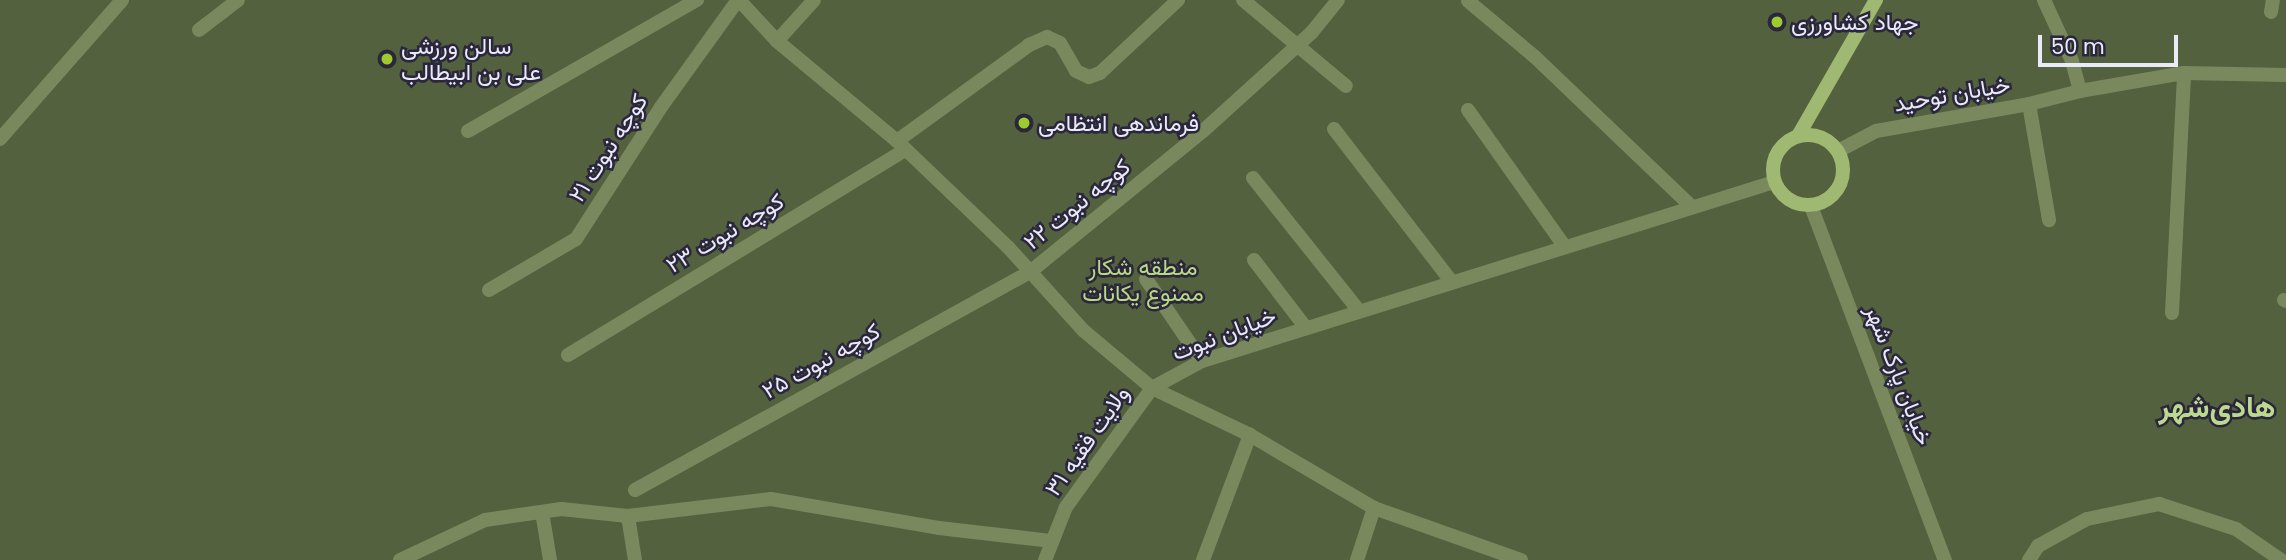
<!DOCTYPE html>
<meta charset="utf-8">
<style>
body{margin:0}
#map{position:relative;width:2286px;height:560px;overflow:hidden;background:#343047;font-family:Poppins,Vazirmatn,sans-serif}
div>[style]{position:absolute}
.green>*{inset:0;background:#54613e;transform-origin:0 0}
.minor>*{height:14px;margin:-7px;padding:0 7px;transform-origin:7px;border-radius:7px;background:#79895d}
.tertiary>*{height:14px;margin:-7px;padding:0 7px;transform-origin:7px;border-radius:7px;background:#79895d}
.secondary>*{height:14px;margin:-7px;padding:0 7px;transform-origin:7px;border-radius:7px;background:#a0b972}
.secondary>.ring{margin:-7px;padding:0;box-sizing:content-box;background:none;border:14px solid #a0b972;border-radius:50%}
.dots>*{width:19px;height:19px;translate:-50% -50%;box-sizing:border-box;border:4px solid #2a263c;border-radius:50%}
span{translate:-50% -50%;white-space:nowrap;text-align:center;line-height:1.15;-webkit-text-stroke:5px #2a263c;paint-order:stroke}
.poi-label{font-size:23px;color:#eae9f7}
.left{translate:0 -50%;text-align:left}
.street-label{font-size:23px;color:#eae9f7}
.park-label{font-size:23px;color:#bad983}
.district-label{font-size:30px;color:#bdd88f;font-weight:700}
.scale{position:absolute;left:2038px;top:35px;width:140px;height:32px;box-sizing:border-box;border:4px solid #eae9f7;border-top:0;padding-left:9px;font-size:21px;line-height:24px;white-space:nowrap;color:#eae9f7;-webkit-text-stroke:5px #2a263c;paint-order:stroke}
</style>
<div id="map">
<div class="green">
<i style="left:0;top:0;width:2286px;height:560px"></i>
</div>
<div class="minor">
<i style="left:1243px;top:0;width:134px;rotate:39.9deg"></i>
<i style="left:2044px;top:0;width:67px;rotate:65.3deg"></i>
<i style="left:2072px;top:61px;width:31px;rotate:75deg"></i>
<i style="left:1468px;top:1px;width:87px;rotate:39.9deg"></i>
<i style="left:1535px;top:57px;width:217px;rotate:43.7deg"></i>
<i style="left:2271px;top:12px;width:12px;rotate:-81deg"></i>
<i style="left:199px;top:30px;width:49px;rotate:-37.6deg"></i>
<i style="left:777px;top:41px;width:55px;rotate:-47.9deg"></i>
<i style="left:2029px;top:104px;width:118px;rotate:80.2deg"></i>
<i style="left:1468px;top:110px;width:168px;rotate:54.7deg"></i>
<i style="left:1334px;top:129px;width:193px;rotate:52.4deg"></i>
<i style="left:468px;top:131px;width:264px;rotate:-29.8deg"></i>
<i style="left:0;top:139px;width:185px;rotate:-48.7deg"></i>
<i style="left:897px;top:141px;width:163px;rotate:-36deg"></i>
<i style="left:1029px;top:45px;width:20px;rotate:-24deg"></i>
<i style="left:1047px;top:37px;width:14px;rotate:25deg"></i>
<i style="left:1060px;top:43px;width:32px;rotate:60deg"></i>
<i style="left:1076px;top:71px;width:14px;rotate:25deg"></i>
<i style="left:1089px;top:77px;width:12px;rotate:-20deg"></i>
<i style="left:1100px;top:73px;width:107px;rotate:-43.1deg"></i>
<i style="left:1253px;top:178px;width:170px;rotate:51.4deg"></i>
<i style="left:1254px;top:260px;width:86px;rotate:52.6deg"></i>
<i style="left:1146px;top:279px;width:99px;rotate:55.7deg"></i>
<i style="left:489px;top:290px;width:101px;rotate:-30.4deg"></i>
<i style="left:576px;top:239px;width:157px;rotate:-57.2deg"></i>
<i style="left:661px;top:107px;width:132px;rotate:-54.3deg"></i>
<i style="left:2284px;top:300px;width:2px;rotate:27deg"></i>
<i style="left:2172px;top:313px;width:240px;rotate:-87.1deg"></i>
<i style="left:568px;top:355px;width:394px;rotate:-31.3deg"></i>
<i style="left:1152px;top:388px;width:109px;rotate:25.6deg"></i>
<i style="left:1250px;top:435px;width:144px;rotate:30.5deg"></i>
<i style="left:1374px;top:508px;width:156px;rotate:19.5deg"></i>
<i style="left:635px;top:490px;width:451px;rotate:-28.9deg"></i>
<i style="left:1030px;top:272px;width:223px;rotate:-39.2deg"></i>
<i style="left:1203px;top:131px;width:147px;rotate:-42.2deg"></i>
<i style="left:1312px;top:32px;width:41px;rotate:-50.9deg"></i>
<i style="left:542px;top:512px;width:49px;rotate:80.5deg"></i>
<i style="left:628px;top:516px;width:45px;rotate:81deg"></i>
<i style="left:400px;top:560px;width:94px;rotate:-25.2deg"></i>
<i style="left:485px;top:520px;width:77px;rotate:-8.2deg"></i>
<i style="left:561px;top:509px;width:67px;rotate:6deg"></i>
<i style="left:628px;top:516px;width:144px;rotate:-6.8deg"></i>
<i style="left:771px;top:499px;width:170px;rotate:9.8deg"></i>
<i style="left:939px;top:528px;width:114px;rotate:6.6deg"></i>
<i style="left:1203px;top:560px;width:134px;rotate:-69.4deg"></i>
<i style="left:1357px;top:560px;width:55px;rotate:-71.9deg"></i>
<i style="left:2029px;top:560px;width:17px;rotate:-57deg"></i>
<i style="left:2038px;top:546px;width:56px;rotate:-28.9deg"></i>
<i style="left:2087px;top:519px;width:74px;rotate:-11.8deg"></i>
<i style="left:2159px;top:504px;width:81px;rotate:18deg"></i>
<i style="left:2236px;top:529px;width:55px;rotate:34.6deg"></i>
</div>
<div class="tertiary">
<i style="left:739px;top:0;width:56px;rotate:47.2deg"></i>
<i style="left:777px;top:41px;width:156px;rotate:39.8deg"></i>
<i style="left:897px;top:141px;width:153px;rotate:43.7deg"></i>
<i style="left:1008px;top:247px;width:113px;rotate:47.9deg"></i>
<i style="left:1084px;top:331px;width:89px;rotate:40deg"></i>
<i style="left:1838px;top:151px;width:43px;rotate:-27.8deg"></i>
<i style="left:1876px;top:131px;width:155px;rotate:-10deg"></i>
<i style="left:2029px;top:104px;width:53px;rotate:-14.3deg"></i>
<i style="left:2080px;top:91px;width:106px;rotate:-9.8deg"></i>
<i style="left:2184px;top:73px;width:102px;rotate:1.1deg"></i>
<i style="left:1811px;top:206px;width:379px;rotate:69.3deg"></i>
<i style="left:1045px;top:560px;width:57px;rotate:-68.4deg"></i>
<i style="left:1066px;top:507px;width:147px;rotate:-54.1deg"></i>
<i style="left:1152px;top:388px;width:57px;rotate:-28.4deg"></i>
<i style="left:1202px;top:361px;width:599px;rotate:-17.38deg"></i>
</div>
<div class="secondary">
<i class="ring" style="left:1773px;top:135px;width:56px;height:56px"></i>
<i style="left:1798px;top:136px;width:157px;rotate:-60.2deg"></i>
</div>
<div class="dots">
<i style="left:1777px;top:22px;background:#9eca2e"></i>
<i style="left:387px;top:59px;background:#9eca2e"></i>
<i style="left:1024px;top:123px;background:#9eca2e"></i>
</div>
<div class="poi-label">
<span class="left" style="left:1791px;top:22px">جهاد کشاورزی</span>
<span class="left" style="left:401px;top:59px">سالن ورزشی<br>علی بن ابیطالب</span>
<span class="left" style="left:1038px;top:123px">فرماندهی انتظامی</span>
</div>
<div class="street-label">
<span style="left:1952px;top:94px;rotate:-10deg">خیابان توحید</span>
<span style="left:608px;top:148px;rotate:-57deg">کوچه نبوت ۲۱</span>
<span style="left:1077px;top:204px;rotate:-39deg">کوچه نبوت ۲۲</span>
<span style="left:725px;top:233px;rotate:-31deg">کوچه نبوت ۲۳</span>
<span style="left:1224px;top:334px;rotate:-21deg">خیابان نبوت</span>
<span style="left:821px;top:361px;rotate:-29deg">کوچه نبوت ۲۵</span>
<span style="left:1899px;top:375px;rotate:69deg">خیابان پارک شهر</span>
<span style="left:1087px;top:441px;rotate:-55deg">ولایت فقیه ۳۱</span>
</div>
<div class="park-label">
<span style="left:1143px;top:280px">منطقه شکار<br>ممنوع یکانات</span>
</div>
<div class="district-label">
<span style="left:2217px;top:407px">هادی‌شهر</span>
</div>
<div class="scale">50 m</div>
</div>
